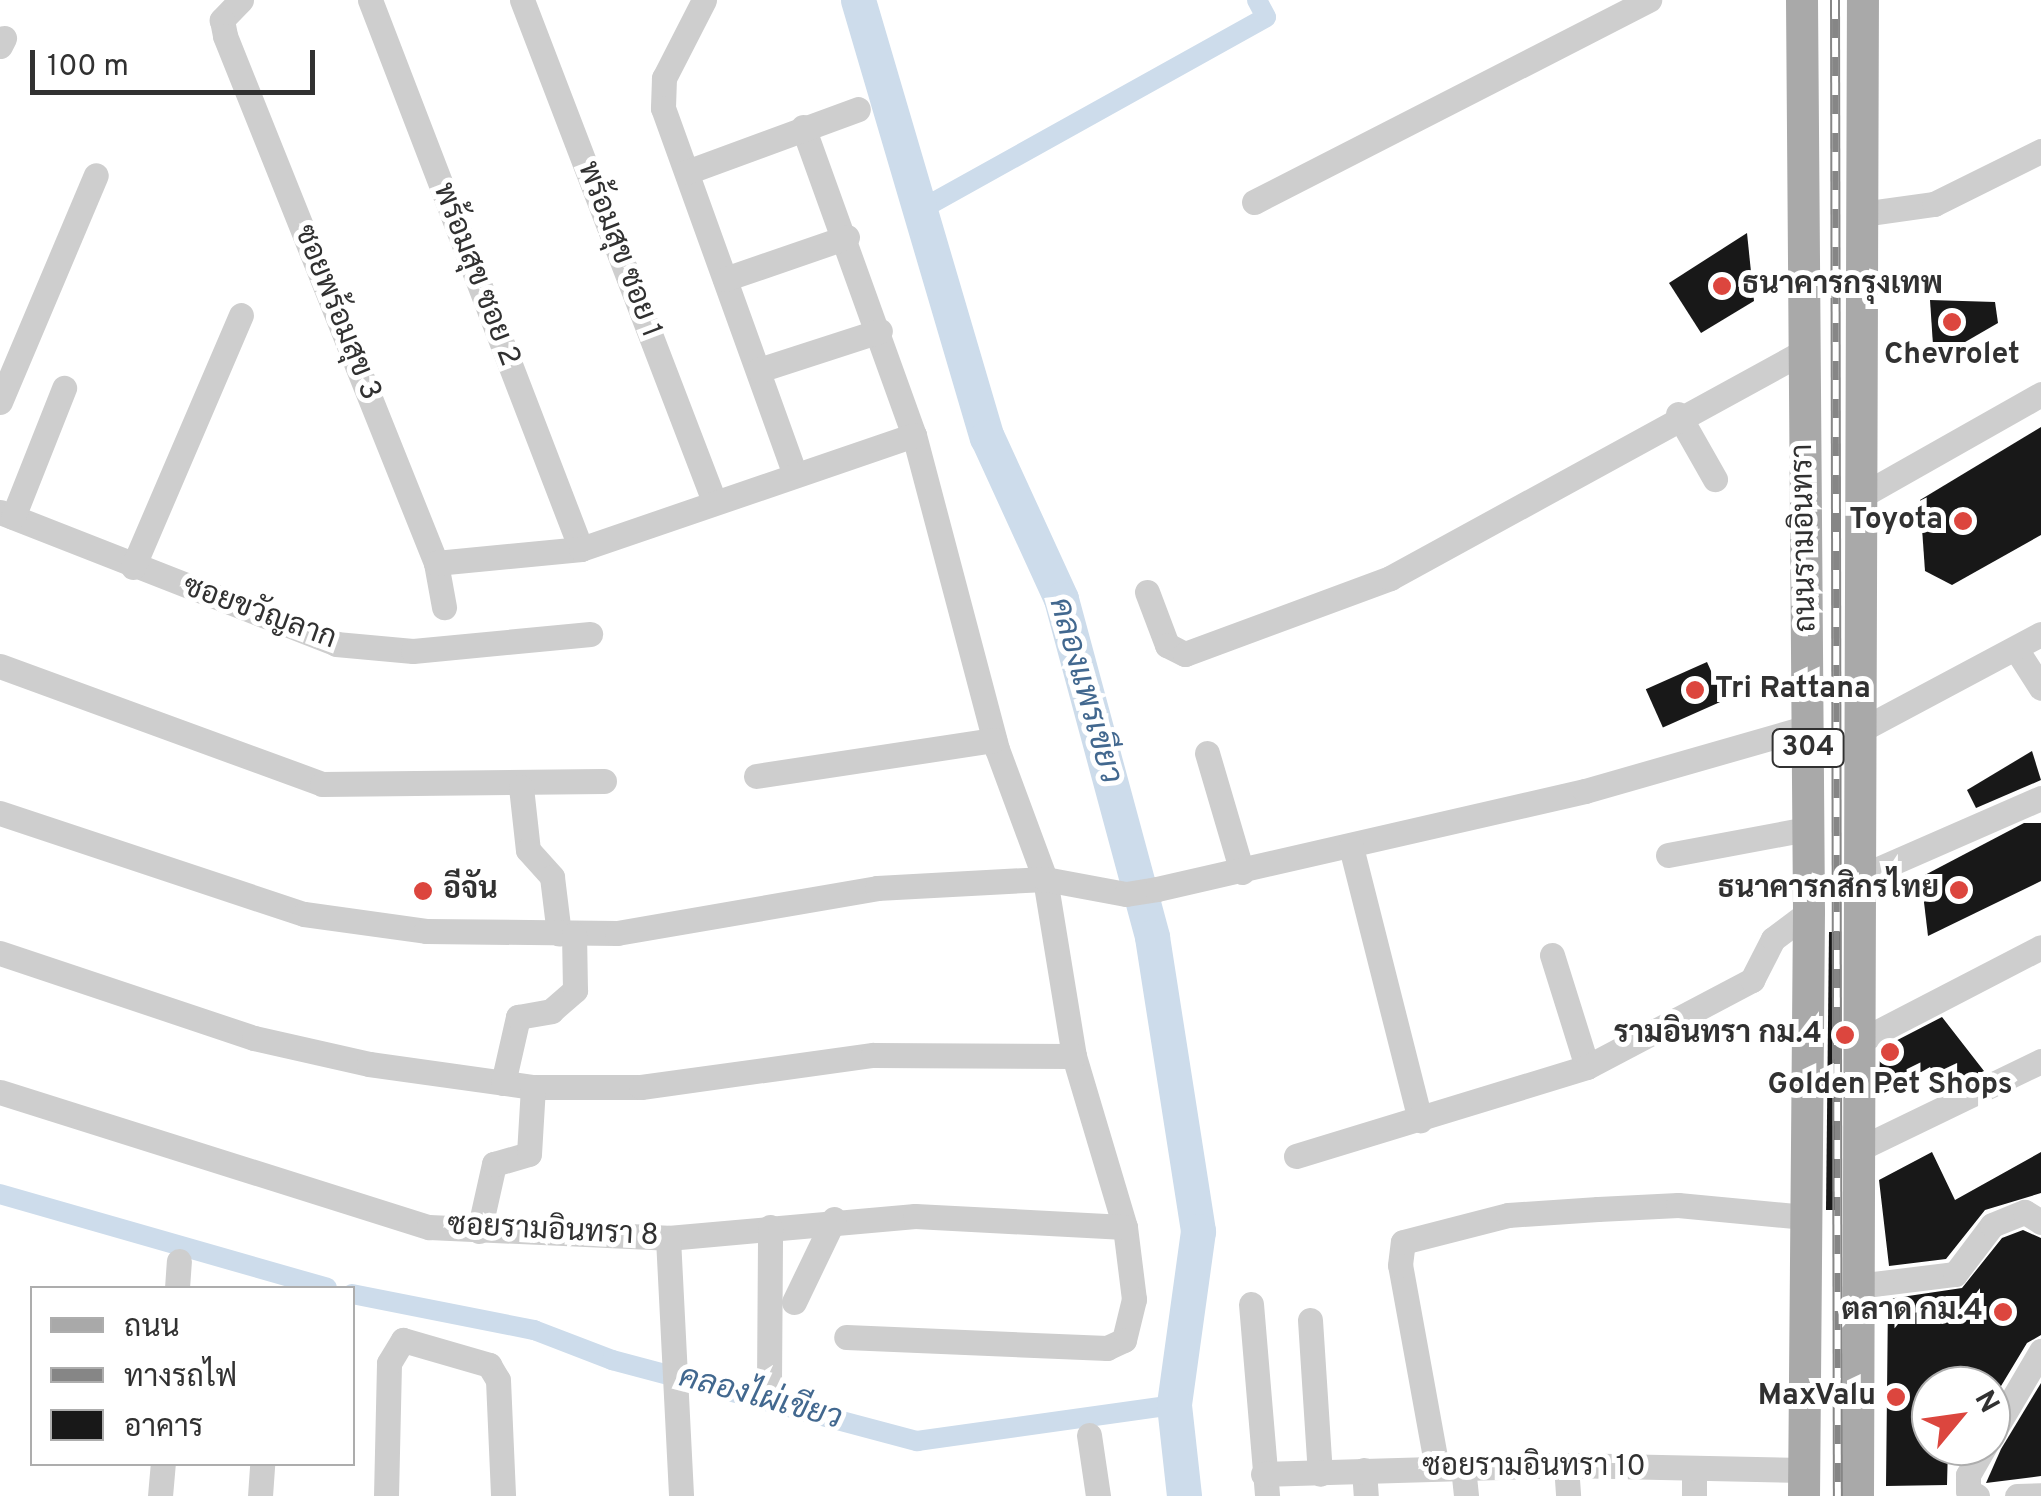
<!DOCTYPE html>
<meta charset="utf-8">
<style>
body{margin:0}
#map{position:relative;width:2041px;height:1496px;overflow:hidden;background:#fff;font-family:Overpass,Sarabun,sans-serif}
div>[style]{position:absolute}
.canal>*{height:20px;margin:-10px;padding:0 10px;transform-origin:10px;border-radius:10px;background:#cddceb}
.river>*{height:35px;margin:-17.5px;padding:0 17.5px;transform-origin:17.5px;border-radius:17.5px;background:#cddceb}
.building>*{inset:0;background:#181818;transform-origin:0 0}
.minor>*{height:25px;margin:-12.5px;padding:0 12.5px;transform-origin:12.5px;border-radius:12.5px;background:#cecece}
.major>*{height:32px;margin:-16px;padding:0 16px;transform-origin:16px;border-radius:16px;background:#a9a9a9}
.rail>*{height:10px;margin-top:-5px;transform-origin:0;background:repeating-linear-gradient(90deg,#fff 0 19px,#868686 0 38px);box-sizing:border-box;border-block:2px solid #868686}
.dots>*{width:28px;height:28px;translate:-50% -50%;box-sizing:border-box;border:5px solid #fff;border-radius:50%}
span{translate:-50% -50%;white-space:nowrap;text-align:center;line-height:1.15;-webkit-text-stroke:10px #fff;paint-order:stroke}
.shield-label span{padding:2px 8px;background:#fff;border:2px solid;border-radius:8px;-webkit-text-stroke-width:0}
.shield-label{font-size:28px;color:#313131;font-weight:700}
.street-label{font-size:30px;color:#313131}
.poi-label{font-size:30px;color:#313131;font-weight:700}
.left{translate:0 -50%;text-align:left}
.right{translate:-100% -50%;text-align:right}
.water-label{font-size:32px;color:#42688f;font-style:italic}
.legend{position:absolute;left:30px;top:1286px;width:325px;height:180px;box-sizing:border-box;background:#fff;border:2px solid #adadad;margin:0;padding:12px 18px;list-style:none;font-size:30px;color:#313131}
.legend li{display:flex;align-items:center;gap:20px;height:50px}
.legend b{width:50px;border:2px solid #adadad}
.north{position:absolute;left:1911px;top:1366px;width:100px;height:100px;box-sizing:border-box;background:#fff;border:2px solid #adadad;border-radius:50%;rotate:61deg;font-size:28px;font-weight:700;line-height:40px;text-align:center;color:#313131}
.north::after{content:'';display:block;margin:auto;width:35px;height:45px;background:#dc463e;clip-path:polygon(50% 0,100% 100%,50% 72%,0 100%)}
.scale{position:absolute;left:30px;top:50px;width:285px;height:45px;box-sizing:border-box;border:5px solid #313131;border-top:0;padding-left:12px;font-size:30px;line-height:35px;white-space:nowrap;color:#313131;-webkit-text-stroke:8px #fff;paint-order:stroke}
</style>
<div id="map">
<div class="canal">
<i style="left:918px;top:211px;width:398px;rotate:-29.1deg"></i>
<i style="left:1266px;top:17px;width:19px;rotate:-118deg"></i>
<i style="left:0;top:1194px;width:340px;rotate:16deg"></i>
<i style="left:352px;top:1294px;width:186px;rotate:11.2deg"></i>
<i style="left:534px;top:1330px;width:84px;rotate:21deg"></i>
<i style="left:612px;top:1360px;width:316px;rotate:14.9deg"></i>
<i style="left:917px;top:1441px;width:260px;rotate:-8deg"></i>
</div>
<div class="river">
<i style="left:858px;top:0;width:456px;rotate:73.6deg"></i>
<i style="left:987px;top:437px;width:178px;rotate:65.4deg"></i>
<i style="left:1061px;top:599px;width:350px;rotate:74.9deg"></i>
<i style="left:1152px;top:937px;width:298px;rotate:81.1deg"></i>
<i style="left:1198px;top:1231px;width:176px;rotate:97.9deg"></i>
<i style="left:1174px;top:1405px;width:92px;rotate:83.7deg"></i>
</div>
<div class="building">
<i style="clip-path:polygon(1747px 233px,1754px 301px,1701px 333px,1669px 283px)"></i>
<i style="clip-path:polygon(1930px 300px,1995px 302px,1998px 323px,1934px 360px)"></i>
<i style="clip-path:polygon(2041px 427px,2041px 535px,1952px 585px,1925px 571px,1920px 500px)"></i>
<i style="left:1707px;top:662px;width:42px;height:67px;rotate:66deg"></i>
<i style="clip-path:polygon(2032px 751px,2041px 780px,1976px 808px,1967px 790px)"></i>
<i style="clip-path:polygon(2024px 823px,2041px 823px,2041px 881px,1928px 936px,1921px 877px)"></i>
<i style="clip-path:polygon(1829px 932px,1840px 932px,1839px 1210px,1826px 1210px)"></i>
<i style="clip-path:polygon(1942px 1017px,1984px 1071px,1942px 1091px,1930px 1067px,1879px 1096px,1880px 1049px)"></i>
<i style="clip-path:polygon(1932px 1152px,1955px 1200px,2041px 1152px,2041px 1193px,1985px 1210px,1946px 1259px,1889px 1266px,1879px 1180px)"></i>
<i style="clip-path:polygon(2023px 1230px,2041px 1238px,2041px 1335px,2027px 1343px,1998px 1391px,1931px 1386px,1931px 1446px,1948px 1446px,1947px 1485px,1886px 1486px,1888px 1299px,1962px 1288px,2002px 1238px)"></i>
<i style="clip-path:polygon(2041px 1383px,2041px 1476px,1986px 1483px,2001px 1449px)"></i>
</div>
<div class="minor">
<i style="left:241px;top:0;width:28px;rotate:134deg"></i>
<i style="left:222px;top:20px;width:16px;rotate:79deg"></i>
<i style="left:225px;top:36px;width:568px;rotate:68.18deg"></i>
<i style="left:436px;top:563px;width:45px;rotate:79.7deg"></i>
<i style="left:370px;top:0;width:588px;rotate:68.98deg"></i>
<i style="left:522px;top:0;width:537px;rotate:69.03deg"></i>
<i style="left:704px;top:0;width:88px;rotate:117.1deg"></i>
<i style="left:664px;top:78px;width:30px;rotate:92deg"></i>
<i style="left:663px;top:108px;width:385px;rotate:70.2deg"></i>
<i style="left:0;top:46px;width:9px;rotate:-63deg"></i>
<i style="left:803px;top:127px;width:327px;rotate:70.2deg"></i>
<i style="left:914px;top:435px;width:325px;rotate:75.2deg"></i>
<i style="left:997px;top:749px;width:139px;rotate:69.7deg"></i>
<i style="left:1045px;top:879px;width:179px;rotate:80.7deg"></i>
<i style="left:1074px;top:1056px;width:178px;rotate:73.4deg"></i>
<i style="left:1125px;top:1227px;width:73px;rotate:82.9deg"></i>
<i style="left:1134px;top:1299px;width:42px;rotate:103.7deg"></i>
<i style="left:1124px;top:1340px;width:19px;rotate:155deg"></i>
<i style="left:1107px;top:1348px;width:261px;rotate:-177.6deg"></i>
<i style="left:687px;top:172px;width:182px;rotate:-20.2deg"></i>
<i style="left:1254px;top:202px;width:444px;rotate:-27.1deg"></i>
<i style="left:1862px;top:214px;width:73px;rotate:-7.9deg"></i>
<i style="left:1934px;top:204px;width:119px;rotate:-26.4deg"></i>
<i style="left:725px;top:279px;width:129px;rotate:-19deg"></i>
<i style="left:759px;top:370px;width:127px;rotate:-17.9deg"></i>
<i style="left:0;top:402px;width:246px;rotate:-67.1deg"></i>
<i style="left:1678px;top:414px;width:75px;rotate:60.4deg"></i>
<i style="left:1861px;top:496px;width:207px;rotate:-29.5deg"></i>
<i style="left:0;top:512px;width:361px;rotate:21.4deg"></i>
<i style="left:336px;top:644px;width:77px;rotate:5.2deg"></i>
<i style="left:413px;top:651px;width:178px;rotate:-5.5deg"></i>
<i style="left:13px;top:517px;width:139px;rotate:-68.4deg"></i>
<i style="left:436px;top:563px;width:146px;rotate:-5.5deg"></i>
<i style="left:581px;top:549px;width:352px;rotate:-18.9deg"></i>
<i style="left:133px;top:567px;width:274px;rotate:-66.8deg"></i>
<i style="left:1147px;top:592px;width:57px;rotate:69.3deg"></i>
<i style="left:1167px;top:645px;width:20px;rotate:27deg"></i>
<i style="left:1185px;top:654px;width:219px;rotate:-20.3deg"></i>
<i style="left:1390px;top:578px;width:472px;rotate:-28.7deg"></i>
<i style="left:2016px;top:649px;width:46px;rotate:57.3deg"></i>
<i style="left:0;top:666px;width:343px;rotate:20.1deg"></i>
<i style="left:322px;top:784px;width:282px;rotate:-0.6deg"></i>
<i style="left:1859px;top:731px;width:206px;rotate:-28.1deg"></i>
<i style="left:1207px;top:753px;width:124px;rotate:73.6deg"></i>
<i style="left:756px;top:776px;width:241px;rotate:-8.6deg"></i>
<i style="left:521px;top:787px;width:63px;rotate:83.7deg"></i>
<i style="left:528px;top:850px;width:36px;rotate:48deg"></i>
<i style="left:552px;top:877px;width:57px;rotate:83deg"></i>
<i style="left:0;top:813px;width:320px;rotate:18.4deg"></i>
<i style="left:304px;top:914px;width:123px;rotate:7.9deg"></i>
<i style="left:426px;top:931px;width:191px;rotate:0.6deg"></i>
<i style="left:617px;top:933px;width:264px;rotate:-9.8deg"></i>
<i style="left:877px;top:888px;width:168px;rotate:-3.1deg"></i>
<i style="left:1045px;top:879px;width:82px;rotate:10.5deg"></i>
<i style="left:1126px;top:894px;width:31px;rotate:-9deg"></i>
<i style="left:1157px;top:889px;width:439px;rotate:-12.9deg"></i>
<i style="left:1585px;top:791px;width:232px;rotate:-16deg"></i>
<i style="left:1351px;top:847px;width:282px;rotate:75.8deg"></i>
<i style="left:1668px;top:855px;width:141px;rotate:-10.6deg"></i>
<i style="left:1860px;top:877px;width:197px;rotate:-23.6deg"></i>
<i style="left:0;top:953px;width:268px;rotate:18.5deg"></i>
<i style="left:254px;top:1038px;width:118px;rotate:12.7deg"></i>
<i style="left:369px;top:1064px;width:166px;rotate:8deg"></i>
<i style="left:533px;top:1087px;width:108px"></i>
<i style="left:641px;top:1087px;width:234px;rotate:-7.9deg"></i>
<i style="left:873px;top:1055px;width:201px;rotate:0.3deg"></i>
<i style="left:1552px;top:955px;width:117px;rotate:72.6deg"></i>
<i style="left:1858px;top:1042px;width:206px;rotate:-27.4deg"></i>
<i style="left:503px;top:1083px;width:68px;rotate:-77.2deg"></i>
<i style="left:518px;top:1017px;width:34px;rotate:-10deg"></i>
<i style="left:551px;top:1011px;width:32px;rotate:-41deg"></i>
<i style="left:575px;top:990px;width:56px;rotate:-91deg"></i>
<i style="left:0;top:1092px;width:450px;rotate:17.5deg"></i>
<i style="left:429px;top:1227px;width:239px;rotate:2.6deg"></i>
<i style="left:668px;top:1238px;width:248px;rotate:-5.1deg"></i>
<i style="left:915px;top:1216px;width:210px;rotate:3deg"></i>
<i style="left:1859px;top:1149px;width:202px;rotate:-25.8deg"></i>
<i style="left:1296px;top:1156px;width:304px;rotate:-17deg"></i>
<i style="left:1587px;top:1067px;width:187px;rotate:-27.8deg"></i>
<i style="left:1752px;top:980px;width:46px;rotate:-62.9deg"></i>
<i style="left:1773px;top:939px;width:45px;rotate:-36.9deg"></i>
<i style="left:479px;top:1231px;width:69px;rotate:-77.4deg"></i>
<i style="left:494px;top:1164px;width:36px;rotate:-16deg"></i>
<i style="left:529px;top:1154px;width:67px;rotate:-86.6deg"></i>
<i style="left:668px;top:1238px;width:258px;rotate:87.1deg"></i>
<i style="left:1857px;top:1286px;width:99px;rotate:-7deg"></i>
<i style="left:1955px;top:1274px;width:61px;rotate:-52.9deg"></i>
<i style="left:1992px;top:1225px;width:35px;rotate:-22deg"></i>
<i style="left:2025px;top:1212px;width:19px;rotate:32deg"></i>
<i style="left:177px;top:1288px;width:27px;rotate:-86deg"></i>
<i style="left:794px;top:1302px;width:92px;rotate:-64.3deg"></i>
<i style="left:1251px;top:1304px;width:193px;rotate:85.2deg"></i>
<i style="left:1310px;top:1320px;width:154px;rotate:86.3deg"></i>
<i style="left:769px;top:1384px;width:157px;rotate:-89.6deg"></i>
<i style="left:1089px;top:1435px;width:62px;rotate:81.6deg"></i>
<i style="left:1991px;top:1436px;width:99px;rotate:-59.5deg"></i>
<i style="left:1566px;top:1465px;width:31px;rotate:86deg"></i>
<i style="left:1463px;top:1467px;width:29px;rotate:84deg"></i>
<i style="left:1437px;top:1468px;width:206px;rotate:-100.3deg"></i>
<i style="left:1400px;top:1265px;width:23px;rotate:-83deg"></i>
<i style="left:1403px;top:1242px;width:108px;rotate:-14.4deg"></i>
<i style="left:1508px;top:1215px;width:90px;rotate:-3.8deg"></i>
<i style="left:1598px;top:1209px;width:80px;rotate:-2.9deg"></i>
<i style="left:1678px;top:1205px;width:128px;rotate:5.4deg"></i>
<i style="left:1694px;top:1468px;width:28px;rotate:90deg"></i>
<i style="left:1364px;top:1470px;width:26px;rotate:86deg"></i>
<i style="left:1263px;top:1474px;width:303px;rotate:-1.7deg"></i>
<i style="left:1566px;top:1465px;width:238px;rotate:1.2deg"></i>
<i style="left:160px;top:1496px;width:32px;rotate:-85deg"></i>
<i style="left:260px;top:1496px;width:32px;rotate:-86deg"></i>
<i style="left:386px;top:1496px;width:133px;rotate:-88.7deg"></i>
<i style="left:389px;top:1363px;width:27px;rotate:-59deg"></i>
<i style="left:403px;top:1340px;width:90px;rotate:16.2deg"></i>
<i style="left:489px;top:1365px;width:17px;rotate:59deg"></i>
<i style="left:498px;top:1380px;width:116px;rotate:87.5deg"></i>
<i style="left:1977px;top:1496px;width:10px;rotate:-151deg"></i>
<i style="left:1968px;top:1491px;width:16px;rotate:-90deg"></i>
<i style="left:1968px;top:1475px;width:34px;rotate:-60deg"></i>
<i style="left:2017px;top:1496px;width:24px;rotate:-2deg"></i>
</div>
<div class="major">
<i style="left:1802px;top:0;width:912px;rotate:89.56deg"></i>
<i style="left:1809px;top:912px;width:584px;rotate:90.49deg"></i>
<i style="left:1858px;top:1496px;width:1496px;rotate:-89.81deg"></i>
</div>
<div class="rail">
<i style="left:1835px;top:0;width:1496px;rotate:89.89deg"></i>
</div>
<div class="dots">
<i style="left:1722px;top:286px;background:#dc463e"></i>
<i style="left:1952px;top:322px;background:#dc463e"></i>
<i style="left:1963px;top:521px;background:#dc463e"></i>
<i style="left:1695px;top:690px;background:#dc463e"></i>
<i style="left:1959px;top:890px;background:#dc463e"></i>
<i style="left:423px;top:891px;background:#dc463e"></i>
<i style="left:1845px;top:1035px;background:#dc463e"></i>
<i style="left:1890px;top:1052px;background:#dc463e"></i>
<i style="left:2003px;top:1312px;background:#dc463e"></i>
<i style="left:1896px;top:1397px;background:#dc463e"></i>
</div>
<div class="shield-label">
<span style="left:1808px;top:748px">304</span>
</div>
<div class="street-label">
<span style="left:618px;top:250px;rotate:69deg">พร้อมสุข ซอย 1</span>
<span style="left:475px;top:275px;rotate:69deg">พร้อมสุข ซอย 2</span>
<span style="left:336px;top:313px;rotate:68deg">ซอยพร้อมสุข 3</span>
<span style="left:1806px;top:538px;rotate:-91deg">ถนนรามอินทรา</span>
<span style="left:259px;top:614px;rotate:20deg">ซอยขวัญลาก</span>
<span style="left:553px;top:1232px;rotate:3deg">ซอยรามอินทรา 8</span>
<span style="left:1534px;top:1468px">ซอยรามอินทรา 10</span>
</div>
<div class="poi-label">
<span class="left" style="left:1742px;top:286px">ธนาคารกรุงเทพ</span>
<span style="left:1952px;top:356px">Chevrolet</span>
<span class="right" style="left:1943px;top:521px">Toyota</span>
<span class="left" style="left:1715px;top:690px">Tri Rattana</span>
<span class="right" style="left:1939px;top:890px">ธนาคารกสิกรไทย</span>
<span class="left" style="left:443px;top:891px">อีจัน</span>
<span class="right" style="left:1822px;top:1035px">รามอินทรา กม.4</span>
<span style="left:1890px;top:1086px">Golden Pet Shops</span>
<span class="right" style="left:1983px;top:1312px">ตลาด กม.4</span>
<span class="right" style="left:1876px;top:1397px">MaxValu</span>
</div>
<div class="water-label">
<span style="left:1084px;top:691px;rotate:74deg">คลองแพรเขียว</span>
<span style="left:760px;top:1399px;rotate:15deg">คลองไผ่เขียว</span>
</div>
<ul class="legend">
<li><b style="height:12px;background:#a9a9a9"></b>ถนน</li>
<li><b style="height:12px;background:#868686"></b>ทางรถไฟ</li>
<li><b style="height:28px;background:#181818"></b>อาคาร</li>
</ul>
<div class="north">N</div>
<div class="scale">100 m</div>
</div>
